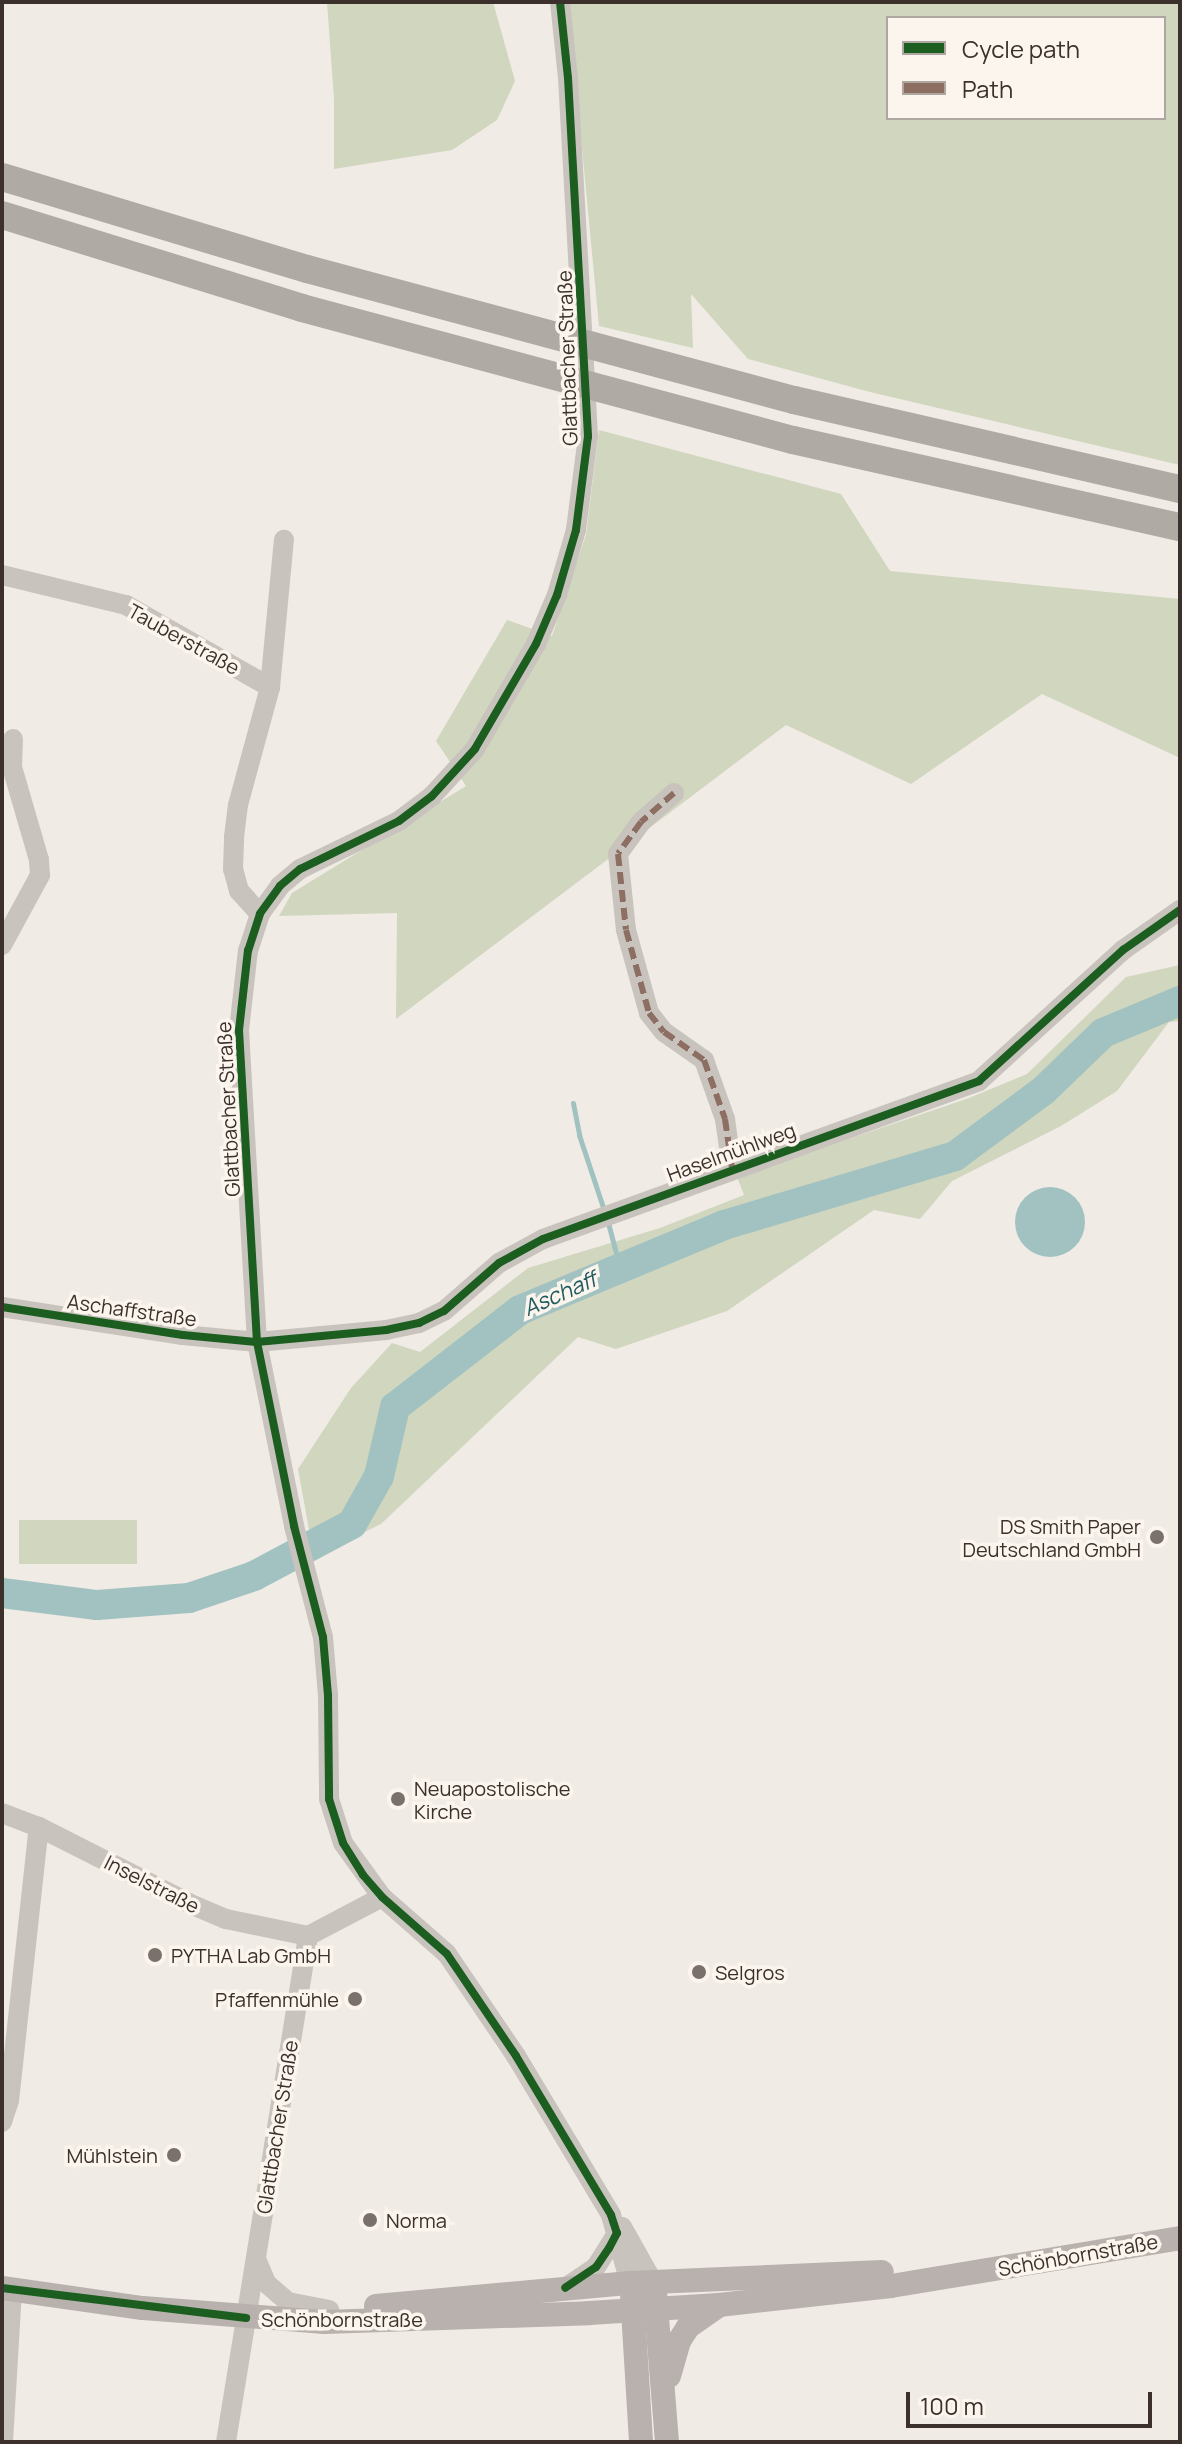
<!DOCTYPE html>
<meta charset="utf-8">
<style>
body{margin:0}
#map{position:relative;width:1182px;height:2444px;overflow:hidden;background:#f0ebe5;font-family:Manrope,sans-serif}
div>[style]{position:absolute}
.green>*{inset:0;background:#d1d6bf;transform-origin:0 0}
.water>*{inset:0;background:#a1c2c1}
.round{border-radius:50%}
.stream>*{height:5px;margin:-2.5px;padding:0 2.5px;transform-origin:2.5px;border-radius:2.5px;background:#a1c2c1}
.river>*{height:30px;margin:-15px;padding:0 15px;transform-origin:15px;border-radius:15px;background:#a1c2c1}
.minor>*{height:20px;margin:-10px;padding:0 10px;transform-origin:10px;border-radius:10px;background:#c9c3be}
.major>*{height:24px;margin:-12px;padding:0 12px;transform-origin:12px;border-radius:12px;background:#b8b1ad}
.highway>*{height:28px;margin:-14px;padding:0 14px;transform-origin:14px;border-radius:14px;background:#afaaa4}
.quiet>*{height:6px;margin-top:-3px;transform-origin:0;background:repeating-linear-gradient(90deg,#8d6e63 0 12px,transparent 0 18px)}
.cycleway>*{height:8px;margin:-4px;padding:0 4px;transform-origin:4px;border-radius:4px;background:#1b5e20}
.dots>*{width:22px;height:22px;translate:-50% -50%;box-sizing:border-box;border:4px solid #fbf5ee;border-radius:50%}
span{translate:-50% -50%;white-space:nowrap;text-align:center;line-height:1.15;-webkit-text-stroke:7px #fbf5ee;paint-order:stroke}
.street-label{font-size:20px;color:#3b302b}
.poi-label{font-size:20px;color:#3b302b}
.right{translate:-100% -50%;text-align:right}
.left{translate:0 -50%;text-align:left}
.water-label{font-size:22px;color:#1f5a5e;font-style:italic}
.frame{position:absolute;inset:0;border:4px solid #3b302b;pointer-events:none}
.legend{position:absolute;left:886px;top:16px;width:280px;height:104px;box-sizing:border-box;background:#fbf5ee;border:2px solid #aea6a0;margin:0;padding:10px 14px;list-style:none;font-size:24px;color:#3b302b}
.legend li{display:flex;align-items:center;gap:16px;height:40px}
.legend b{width:40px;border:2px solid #aea6a0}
.scale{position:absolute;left:906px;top:2392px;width:246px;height:36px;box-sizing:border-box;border:4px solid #3b302b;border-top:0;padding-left:10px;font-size:24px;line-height:28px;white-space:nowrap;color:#3b302b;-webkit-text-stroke:6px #fbf5ee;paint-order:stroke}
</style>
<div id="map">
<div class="green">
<i style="clip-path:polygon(327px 2px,493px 2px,515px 81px,497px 120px,452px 150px,334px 169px,334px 99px)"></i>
<i style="clip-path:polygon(evenodd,568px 2px,1180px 2px,1180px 465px,870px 392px,748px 359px,691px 294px,693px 348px,599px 326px,568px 2px,888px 18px,1164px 18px,1164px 118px,888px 118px,888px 18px)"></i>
<i style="clip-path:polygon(599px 430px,841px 494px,890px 571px,1180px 599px,1180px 758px,1042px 694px,911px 784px,786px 725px,396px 1019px,397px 913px,279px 916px,292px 893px,466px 786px,436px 741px,507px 620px,552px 636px,586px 535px)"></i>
<i style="clip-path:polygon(1180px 965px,1180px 1021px,1169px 1022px,1117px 1091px,1061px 1126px,952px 1181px,920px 1219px,874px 1210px,727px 1311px,616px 1349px,578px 1337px,381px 1524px,314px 1557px,298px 1469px,351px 1388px,392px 1343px,420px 1352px,528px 1268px,660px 1228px,744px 1195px,737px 1177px,969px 1098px,1027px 1074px,1126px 977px)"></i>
<i style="left:137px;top:1520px;width:44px;height:118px;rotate:90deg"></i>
</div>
<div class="water">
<i class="round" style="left:1015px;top:1187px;width:70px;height:70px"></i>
</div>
<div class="stream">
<i style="left:573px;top:1103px;width:33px;rotate:79deg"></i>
<i style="left:579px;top:1135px;width:79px;rotate:71.6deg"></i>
<i style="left:607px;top:1219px;width:51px;rotate:75.1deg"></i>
</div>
<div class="river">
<i style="left:2px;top:1593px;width:96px;rotate:7.2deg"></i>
<i style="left:97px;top:1605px;width:92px;rotate:-4.4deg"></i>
<i style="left:189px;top:1598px;width:69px;rotate:-18.7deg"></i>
<i style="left:254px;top:1576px;width:111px;rotate:-28deg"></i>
<i style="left:352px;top:1524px;width:55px;rotate:-60.6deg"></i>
<i style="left:379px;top:1476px;width:71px;rotate:-76.9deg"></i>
<i style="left:395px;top:1407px;width:158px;rotate:-37.8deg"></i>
<i style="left:520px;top:1310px;width:221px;rotate:-22.6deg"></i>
<i style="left:724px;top:1225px;width:241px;rotate:-16.6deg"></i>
<i style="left:955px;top:1156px;width:109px;rotate:-36.5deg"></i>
<i style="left:1043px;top:1091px;width:83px;rotate:-44deg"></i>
<i style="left:1103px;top:1033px;width:83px;rotate:-22.6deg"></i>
</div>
<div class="minor">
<i style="left:560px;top:2px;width:76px;rotate:84deg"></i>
<i style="left:568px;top:78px;width:359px;rotate:86.8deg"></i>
<i style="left:588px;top:436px;width:95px;rotate:97.3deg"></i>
<i style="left:576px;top:530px;width:68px;rotate:106.3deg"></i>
<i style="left:557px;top:595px;width:53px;rotate:113.2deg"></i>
<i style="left:536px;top:644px;width:121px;rotate:120.2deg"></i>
<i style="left:475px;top:749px;width:64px;rotate:132.5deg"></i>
<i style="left:432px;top:796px;width:41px;rotate:142.9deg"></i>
<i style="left:399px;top:821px;width:110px;rotate:154.1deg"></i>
<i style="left:300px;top:869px;width:26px;rotate:140deg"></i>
<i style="left:280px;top:886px;width:34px;rotate:126deg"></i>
<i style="left:260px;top:914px;width:38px;rotate:108deg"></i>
<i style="left:248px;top:950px;width:81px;rotate:96.4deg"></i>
<i style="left:239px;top:1030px;width:313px;rotate:86.7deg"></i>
<i style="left:257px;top:1342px;width:188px;rotate:78.6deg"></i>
<i style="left:294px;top:1526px;width:115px;rotate:75.4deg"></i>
<i style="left:323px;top:1637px;width:58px;rotate:85.1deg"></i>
<i style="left:328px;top:1695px;width:104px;rotate:89.4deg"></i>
<i style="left:329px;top:1799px;width:46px;rotate:72.3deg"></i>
<i style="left:343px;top:1843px;width:67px;rotate:54.2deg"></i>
<i style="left:382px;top:1897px;width:86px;rotate:41.2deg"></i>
<i style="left:447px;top:1954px;width:123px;rotate:55.9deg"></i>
<i style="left:516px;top:2056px;width:185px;rotate:59.1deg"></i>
<i style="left:611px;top:2215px;width:71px;rotate:74.4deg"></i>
<i style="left:2px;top:575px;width:128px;rotate:13.6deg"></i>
<i style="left:126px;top:605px;width:166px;rotate:29.7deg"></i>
<i style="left:270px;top:687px;width:148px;rotate:-84.6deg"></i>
<i style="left:674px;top:793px;width:44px;rotate:138.7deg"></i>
<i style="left:641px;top:822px;width:39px;rotate:126deg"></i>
<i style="left:618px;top:854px;width:76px;rotate:84deg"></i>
<i style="left:626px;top:930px;width:86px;rotate:74.5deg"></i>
<i style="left:649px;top:1013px;width:24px;rotate:52deg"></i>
<i style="left:664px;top:1032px;width:49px;rotate:35deg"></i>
<i style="left:704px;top:1060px;width:63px;rotate:70.4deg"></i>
<i style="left:725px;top:1119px;width:49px;rotate:81.9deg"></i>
<i style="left:260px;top:914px;width:31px;rotate:-132deg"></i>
<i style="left:239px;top:891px;width:23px;rotate:-105deg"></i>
<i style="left:233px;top:869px;width:32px;rotate:-88deg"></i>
<i style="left:234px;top:837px;width:32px;rotate:-83deg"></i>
<i style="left:238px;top:805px;width:122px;rotate:-74.8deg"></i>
<i style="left:2px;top:945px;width:80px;rotate:-61.5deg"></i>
<i style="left:40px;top:875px;width:15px;rotate:-94deg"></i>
<i style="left:39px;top:860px;width:97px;rotate:-106.2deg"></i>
<i style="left:12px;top:767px;width:28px;rotate:-88deg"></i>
<i style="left:2px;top:1307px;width:183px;rotate:8.8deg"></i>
<i style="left:183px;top:1335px;width:74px;rotate:5.4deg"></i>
<i style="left:257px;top:1342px;width:130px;rotate:-5.3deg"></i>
<i style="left:386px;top:1330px;width:34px;rotate:-12deg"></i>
<i style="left:419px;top:1323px;width:28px;rotate:-26deg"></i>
<i style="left:444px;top:1311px;width:73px;rotate:-41.1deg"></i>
<i style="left:499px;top:1263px;width:50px;rotate:-28.6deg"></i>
<i style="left:543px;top:1239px;width:464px;rotate:-19.9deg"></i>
<i style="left:979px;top:1081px;width:195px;rotate:-42.3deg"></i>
<i style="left:1123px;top:950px;width:70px;rotate:-35.1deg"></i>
<i style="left:2px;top:1813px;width:40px;rotate:21deg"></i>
<i style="left:39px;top:1827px;width:175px;rotate:26.9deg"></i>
<i style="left:195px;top:1906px;width:34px;rotate:23deg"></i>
<i style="left:226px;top:1919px;width:84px;rotate:11.7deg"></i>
<i style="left:2px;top:2122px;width:22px;rotate:-72deg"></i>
<i style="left:9px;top:2101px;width:276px;rotate:-83.8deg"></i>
<i style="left:622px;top:2227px;width:63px;rotate:60.6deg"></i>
<i style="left:256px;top:2259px;width:26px;rotate:67deg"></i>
<i style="left:266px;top:2283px;width:29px;rotate:41deg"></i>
<i style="left:288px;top:2302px;width:42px;rotate:11deg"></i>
<i style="left:565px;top:2288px;width:37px;rotate:-34deg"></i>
<i style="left:596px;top:2267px;width:40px;rotate:-58deg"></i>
<i style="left:3px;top:2442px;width:152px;rotate:-86.6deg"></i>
<i style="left:226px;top:2442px;width:513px;rotate:-80.79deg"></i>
<i style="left:308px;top:1936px;width:84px;rotate:-27.8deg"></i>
</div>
<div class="major">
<i style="left:2px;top:2288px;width:142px;rotate:8.1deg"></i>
<i style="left:143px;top:2308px;width:182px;rotate:4.4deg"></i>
<i style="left:324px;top:2322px;width:265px;rotate:-1.9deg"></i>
<i style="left:589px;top:2313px;width:130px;rotate:-3.5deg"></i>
<i style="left:719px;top:2305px;width:173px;rotate:-6.3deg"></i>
<i style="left:891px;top:2286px;width:293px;rotate:-9.4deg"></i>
<i style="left:655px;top:2293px;width:149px;rotate:85.4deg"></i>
<i style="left:632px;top:2294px;width:148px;rotate:86.5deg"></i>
<i style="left:376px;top:2306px;width:255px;rotate:-5.2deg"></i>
<i style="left:630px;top:2283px;width:252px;rotate:-2.5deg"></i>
<i style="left:669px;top:2376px;width:36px;rotate:-74deg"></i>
<i style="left:679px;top:2341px;width:17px;rotate:-57deg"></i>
<i style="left:688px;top:2327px;width:38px;rotate:-35deg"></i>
</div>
<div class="highway">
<i style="left:2px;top:177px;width:319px;rotate:16.8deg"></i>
<i style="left:307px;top:269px;width:504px;rotate:15.06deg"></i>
<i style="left:794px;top:400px;width:396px;rotate:13deg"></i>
<i style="left:2px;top:215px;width:314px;rotate:17.2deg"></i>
<i style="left:302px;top:308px;width:508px;rotate:15.05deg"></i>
<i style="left:793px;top:440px;width:397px;rotate:12.7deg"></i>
</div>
<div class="quiet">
<i style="left:674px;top:793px;width:44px;rotate:138.7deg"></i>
<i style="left:641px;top:822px;width:39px;rotate:126deg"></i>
<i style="left:618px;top:854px;width:76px;rotate:84deg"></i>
<i style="left:626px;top:930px;width:86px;rotate:74.5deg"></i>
<i style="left:649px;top:1013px;width:24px;rotate:52deg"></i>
<i style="left:664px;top:1032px;width:49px;rotate:35deg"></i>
<i style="left:704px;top:1060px;width:63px;rotate:70.4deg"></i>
<i style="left:725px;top:1119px;width:49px;rotate:81.9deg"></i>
</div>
<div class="cycleway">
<i style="left:560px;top:2px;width:76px;rotate:84deg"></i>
<i style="left:568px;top:78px;width:359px;rotate:86.8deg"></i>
<i style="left:588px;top:436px;width:95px;rotate:97.3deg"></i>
<i style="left:576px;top:530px;width:68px;rotate:106.3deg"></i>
<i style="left:557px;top:595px;width:53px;rotate:113.2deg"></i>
<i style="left:536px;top:644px;width:121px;rotate:120.2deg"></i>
<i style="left:475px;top:749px;width:64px;rotate:132.5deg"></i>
<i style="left:432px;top:796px;width:41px;rotate:142.9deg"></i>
<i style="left:399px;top:821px;width:110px;rotate:154.1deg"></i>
<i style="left:300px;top:869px;width:26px;rotate:140deg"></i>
<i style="left:280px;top:886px;width:34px;rotate:126deg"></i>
<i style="left:260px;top:914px;width:38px;rotate:108deg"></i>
<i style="left:248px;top:950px;width:81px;rotate:96.4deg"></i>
<i style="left:239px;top:1030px;width:313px;rotate:86.7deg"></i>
<i style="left:257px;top:1342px;width:188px;rotate:78.6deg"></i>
<i style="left:294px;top:1526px;width:115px;rotate:75.4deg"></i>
<i style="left:323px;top:1637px;width:58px;rotate:85.1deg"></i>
<i style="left:328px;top:1695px;width:104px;rotate:89.4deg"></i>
<i style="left:329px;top:1799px;width:46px;rotate:72.3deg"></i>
<i style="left:343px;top:1843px;width:38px;rotate:58deg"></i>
<i style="left:363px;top:1875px;width:29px;rotate:49deg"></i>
<i style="left:382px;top:1897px;width:86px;rotate:41.2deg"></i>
<i style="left:447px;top:1954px;width:123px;rotate:55.9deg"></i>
<i style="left:516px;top:2056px;width:185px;rotate:59.1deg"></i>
<i style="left:611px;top:2215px;width:19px;rotate:72deg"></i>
<i style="left:617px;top:2233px;width:17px;rotate:118deg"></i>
<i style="left:609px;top:2248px;width:23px;rotate:124deg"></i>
<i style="left:596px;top:2267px;width:37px;rotate:146deg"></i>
<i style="left:2px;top:1307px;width:183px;rotate:8.8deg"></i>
<i style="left:183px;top:1335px;width:74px;rotate:5.4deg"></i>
<i style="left:257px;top:1342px;width:130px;rotate:-5.3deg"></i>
<i style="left:386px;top:1330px;width:34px;rotate:-12deg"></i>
<i style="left:419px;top:1323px;width:28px;rotate:-26deg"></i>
<i style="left:444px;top:1311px;width:73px;rotate:-41.1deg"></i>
<i style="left:499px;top:1263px;width:50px;rotate:-28.6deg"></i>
<i style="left:543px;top:1239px;width:464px;rotate:-19.9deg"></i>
<i style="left:979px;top:1081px;width:195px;rotate:-42.3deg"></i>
<i style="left:1123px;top:950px;width:70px;rotate:-35.1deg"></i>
<i style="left:2px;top:2288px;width:246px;rotate:7deg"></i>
</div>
<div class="dots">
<i style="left:1157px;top:1537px;background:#7a716c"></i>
<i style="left:398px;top:1799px;background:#7a716c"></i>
<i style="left:155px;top:1955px;background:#7a716c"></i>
<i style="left:699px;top:1972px;background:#7a716c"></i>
<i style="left:355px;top:1999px;background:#7a716c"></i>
<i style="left:174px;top:2155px;background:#7a716c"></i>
<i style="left:370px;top:2220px;background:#7a716c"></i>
</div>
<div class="street-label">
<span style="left:567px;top:358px;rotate:-92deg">Glattbacher Straße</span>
<span style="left:184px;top:639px;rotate:29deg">Tauberstraße</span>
<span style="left:228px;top:1109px;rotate:-93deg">Glattbacher Straße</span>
<span style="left:731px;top:1152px;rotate:-20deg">Haselmühlweg</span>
<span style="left:132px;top:1310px;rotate:8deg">Aschaffstraße</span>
<span style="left:152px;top:1884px;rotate:27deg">Inselstraße</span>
<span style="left:277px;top:2127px;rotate:-81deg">Glattbacher Straße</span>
<span style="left:1078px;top:2255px;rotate:-10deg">Schönbornstraße</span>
<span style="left:342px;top:2319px">Schönbornstraße</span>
</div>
<div class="poi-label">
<span class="right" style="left:1141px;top:1538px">DS Smith Paper<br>Deutschland GmbH</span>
<span class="left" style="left:414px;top:1800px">Neuapostolische<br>Kirche</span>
<span class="left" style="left:171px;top:1955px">PYTHA Lab GmbH</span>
<span class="left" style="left:715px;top:1972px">Selgros</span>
<span class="right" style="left:339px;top:1999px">Pfaffenmühle</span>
<span class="right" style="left:158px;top:2155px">Mühlstein</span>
<span class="left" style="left:386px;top:2220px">Norma</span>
</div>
<div class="water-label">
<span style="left:560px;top:1294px;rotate:-24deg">Aschaff</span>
</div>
<div class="frame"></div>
<ul class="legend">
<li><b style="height:10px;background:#1b5e20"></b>Cycle path</li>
<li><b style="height:10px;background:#8d6e63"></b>Path</li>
</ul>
<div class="scale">100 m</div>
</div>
